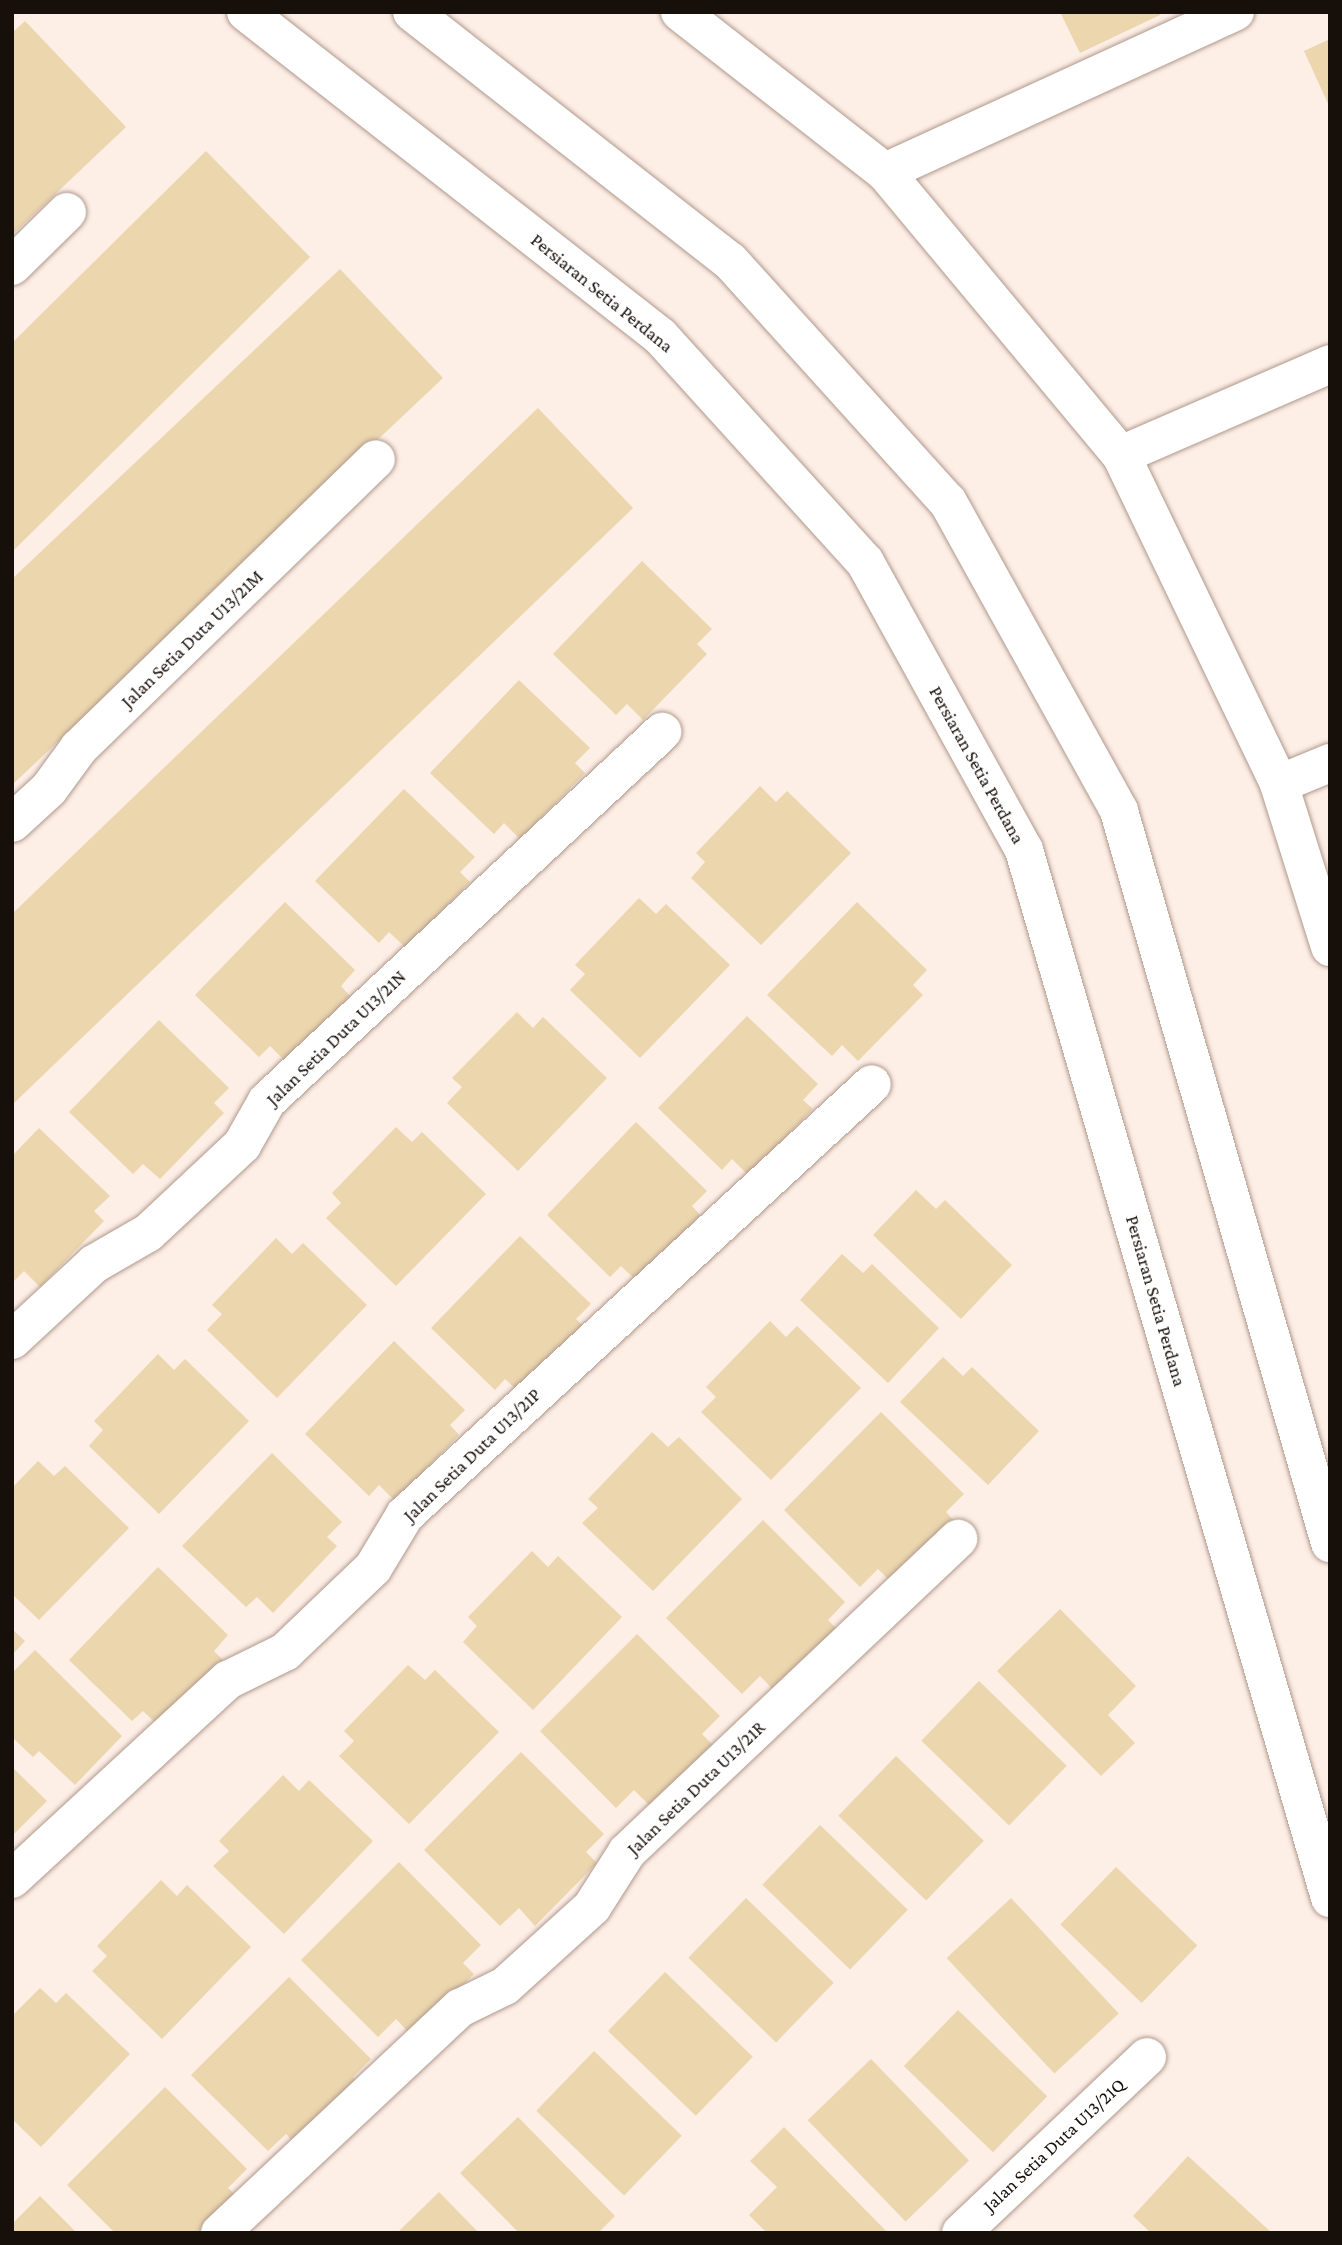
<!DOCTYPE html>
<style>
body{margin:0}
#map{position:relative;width:1342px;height:2245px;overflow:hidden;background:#fdeee6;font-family:"Crimson Pro",serif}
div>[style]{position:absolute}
.building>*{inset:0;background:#ebd6ae;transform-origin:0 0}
.roads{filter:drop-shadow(0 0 2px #b0998c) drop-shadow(0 0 2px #b0998c)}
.minor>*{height:38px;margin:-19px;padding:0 19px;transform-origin:19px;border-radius:19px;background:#fff}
.major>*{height:38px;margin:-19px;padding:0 19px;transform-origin:19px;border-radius:19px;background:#fff}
span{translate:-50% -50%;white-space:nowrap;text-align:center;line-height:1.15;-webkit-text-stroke:5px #fff;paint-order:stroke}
.street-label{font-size:19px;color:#170f0a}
.frame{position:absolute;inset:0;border:14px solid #170f0a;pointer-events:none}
</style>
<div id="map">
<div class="building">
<i style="clip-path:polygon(1060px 12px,1159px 12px,1160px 15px,1080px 53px)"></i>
<i style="clip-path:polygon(25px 21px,126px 127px,12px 235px,12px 33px)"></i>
<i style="clip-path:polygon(1330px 39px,1330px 108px,1304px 51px)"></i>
<i style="clip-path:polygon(206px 151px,310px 257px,12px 552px,12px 343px)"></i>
<i style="clip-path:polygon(340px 269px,443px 378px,12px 785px,12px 579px)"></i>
<i style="clip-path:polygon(538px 408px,633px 508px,12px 1105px,12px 914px)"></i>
<i style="clip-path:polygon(642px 561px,712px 629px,697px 644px,707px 654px,643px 720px,627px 704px,616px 715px,553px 654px)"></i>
<i style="clip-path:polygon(519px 680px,590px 748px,575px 763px,585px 773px,520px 839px,504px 823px,494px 834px,430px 773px)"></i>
<i style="clip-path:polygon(760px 786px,776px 802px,787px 791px,851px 853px,761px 945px,691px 878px,705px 862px,696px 853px)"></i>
<i style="clip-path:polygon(404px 789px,475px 857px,460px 872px,470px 882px,406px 948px,389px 932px,379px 943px,315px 881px)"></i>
<i style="clip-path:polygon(639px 898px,656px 914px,666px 904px,730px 965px,640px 1058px,570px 990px,585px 974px,575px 965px)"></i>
<i style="clip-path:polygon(285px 902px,355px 970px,341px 986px,350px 996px,286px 1062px,270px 1046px,259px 1057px,195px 995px)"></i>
<i style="clip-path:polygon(857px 902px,927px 970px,913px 985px,923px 995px,858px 1061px,842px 1045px,832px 1056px,767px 995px)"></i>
<i style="clip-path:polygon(517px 1012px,533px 1028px,543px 1017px,607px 1078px,518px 1171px,447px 1103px,462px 1087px,452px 1078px)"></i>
<i style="clip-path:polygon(747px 1016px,818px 1084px,803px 1100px,813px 1109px,748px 1175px,732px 1159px,722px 1170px,658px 1108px)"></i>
<i style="clip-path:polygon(159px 1020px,229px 1088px,214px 1103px,224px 1113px,160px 1179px,143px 1164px,133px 1174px,69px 1112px)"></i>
<i style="clip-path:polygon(636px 1122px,707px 1191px,692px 1206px,701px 1216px,638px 1282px,621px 1266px,610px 1277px,547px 1215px)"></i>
<i style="clip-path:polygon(396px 1127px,412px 1142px,422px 1132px,486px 1194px,396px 1286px,326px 1218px,341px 1203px,332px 1193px)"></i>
<i style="clip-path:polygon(39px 1128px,110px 1196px,94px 1211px,104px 1221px,40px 1287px,24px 1271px,12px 1283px,12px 1156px)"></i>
<i style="clip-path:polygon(916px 1190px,936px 1209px,945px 1200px,1012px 1265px,961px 1319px,873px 1235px)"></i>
<i style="clip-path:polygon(520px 1236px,591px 1304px,576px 1319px,585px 1328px,522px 1395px,505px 1379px,495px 1390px,431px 1328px)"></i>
<i style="clip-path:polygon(276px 1238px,292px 1254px,303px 1243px,367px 1305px,277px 1398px,207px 1330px,222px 1314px,212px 1305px)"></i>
<i style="clip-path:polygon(842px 1254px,863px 1273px,872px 1264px,939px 1328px,888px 1383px,800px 1300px)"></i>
<i style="clip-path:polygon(770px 1321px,786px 1337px,797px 1326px,861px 1388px,771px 1480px,701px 1412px,716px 1397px,706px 1387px)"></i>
<i style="clip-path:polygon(394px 1341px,465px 1410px,450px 1425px,459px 1435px,395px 1501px,379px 1485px,369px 1496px,305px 1434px)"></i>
<i style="clip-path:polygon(158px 1354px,174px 1370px,185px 1359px,249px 1421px,159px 1514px,89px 1446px,103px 1430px,94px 1421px)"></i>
<i style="clip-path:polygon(943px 1357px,963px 1376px,972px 1367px,1039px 1431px,988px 1485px,900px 1402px)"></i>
<i style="clip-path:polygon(881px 1412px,964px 1494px,946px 1512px,957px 1524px,895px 1586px,878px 1569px,860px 1587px,784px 1510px)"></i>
<i style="clip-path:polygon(652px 1432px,668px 1447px,679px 1437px,742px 1499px,653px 1591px,582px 1523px,598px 1508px,588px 1499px)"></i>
<i style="clip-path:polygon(272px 1453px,342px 1522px,327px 1537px,337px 1546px,273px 1613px,257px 1597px,246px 1607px,182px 1546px)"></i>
<i style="clip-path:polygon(38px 1461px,54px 1476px,65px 1466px,129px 1528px,39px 1620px,12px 1594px,12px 1488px)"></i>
<i style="clip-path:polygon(763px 1520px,845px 1602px,828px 1620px,839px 1631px,777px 1694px,760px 1676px,742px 1694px,666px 1618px)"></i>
<i style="clip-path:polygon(532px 1551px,548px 1567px,558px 1556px,622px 1617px,533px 1710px,463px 1642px,477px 1626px,468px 1617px)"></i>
<i style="clip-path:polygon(158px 1567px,228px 1635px,214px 1651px,223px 1660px,159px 1726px,143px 1711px,132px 1721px,69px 1660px)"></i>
<i style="clip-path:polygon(1060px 1609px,1136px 1686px,1108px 1715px,1135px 1743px,1101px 1776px,997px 1671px)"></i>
<i style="clip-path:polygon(12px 1629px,25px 1641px,12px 1655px)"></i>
<i style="clip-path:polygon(637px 1634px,720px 1716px,702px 1734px,713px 1745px,651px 1807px,634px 1790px,616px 1808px,540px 1731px)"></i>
<i style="clip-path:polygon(35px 1650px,122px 1736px,75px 1785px,39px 1751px,33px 1757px,12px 1737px,12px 1673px)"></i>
<i style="clip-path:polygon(408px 1665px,425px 1680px,435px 1670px,499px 1732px,409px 1824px,339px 1756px,354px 1741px,344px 1731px)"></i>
<i style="left:979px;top:1681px;width:122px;height:83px;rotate:44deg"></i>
<i style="clip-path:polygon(521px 1752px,604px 1834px,586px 1852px,597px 1863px,535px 1926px,519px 1908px,500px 1926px,424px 1850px)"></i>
<i style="left:896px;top:1756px;width:122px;height:83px;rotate:44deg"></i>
<i style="clip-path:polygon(12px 1767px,47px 1801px,12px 1836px)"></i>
<i style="clip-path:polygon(283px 1775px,299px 1791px,309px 1780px,373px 1841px,284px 1934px,213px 1866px,229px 1851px,219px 1841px)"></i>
<i style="left:820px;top:1825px;width:122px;height:83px;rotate:44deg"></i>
<i style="clip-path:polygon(399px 1862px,481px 1945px,463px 1963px,474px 1974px,412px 2036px,396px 2019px,378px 2037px,301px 1960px)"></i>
<i style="left:1116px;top:1867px;width:113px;height:80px;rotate:44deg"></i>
<i style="clip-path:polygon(161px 1880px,177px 1896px,187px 1885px,251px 1947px,162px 2039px,92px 1971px,107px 1956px,97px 1946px)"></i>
<i style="left:746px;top:1898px;width:122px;height:83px;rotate:44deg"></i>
<i style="left:1011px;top:1898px;width:158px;height:88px;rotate:47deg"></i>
<i style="left:665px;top:1972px;width:122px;height:82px;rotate:44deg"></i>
<i style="clip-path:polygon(289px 1977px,371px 2059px,353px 2077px,364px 2088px,302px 2150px,286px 2134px,268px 2151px,191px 2075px)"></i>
<i style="clip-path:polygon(40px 1988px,56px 2003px,66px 1993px,130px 2054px,41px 2147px,12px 2119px,12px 2016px)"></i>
<i style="left:958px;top:2010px;width:124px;height:78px;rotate:44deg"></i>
<i style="left:594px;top:2051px;width:122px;height:83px;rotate:44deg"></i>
<i style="left:871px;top:2059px;width:141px;height:88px;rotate:46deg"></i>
<i style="clip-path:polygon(165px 2087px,247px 2169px,228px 2188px,240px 2199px,206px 2233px,115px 2233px,67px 2185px)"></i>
<i style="clip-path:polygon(518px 2117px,615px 2216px,598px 2233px,519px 2233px,460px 2173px)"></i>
<i style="clip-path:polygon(784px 2127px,888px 2233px,767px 2233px,749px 2215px,777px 2187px,750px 2161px)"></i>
<i style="clip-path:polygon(1188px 2156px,1272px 2233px,1151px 2233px,1133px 2216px)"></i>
<i style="clip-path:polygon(439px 2192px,479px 2233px,397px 2233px)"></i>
<i style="clip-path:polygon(40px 2196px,77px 2233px,12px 2233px,12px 2224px)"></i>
</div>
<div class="roads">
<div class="minor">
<i style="left:680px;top:12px;width:260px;rotate:38deg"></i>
<i style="left:885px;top:172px;width:368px;rotate:50.2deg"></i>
<i style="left:1121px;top:455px;width:365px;rotate:64.3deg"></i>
<i style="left:1279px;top:784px;width:171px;rotate:72.6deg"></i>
<i style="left:885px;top:172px;width:385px;rotate:-24.6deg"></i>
<i style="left:12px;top:266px;width:77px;rotate:-44.5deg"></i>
<i style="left:1121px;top:455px;width:228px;rotate:-23.5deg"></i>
<i style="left:1279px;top:784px;width:55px;rotate:-22.4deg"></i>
<i style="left:12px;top:823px;width:50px;rotate:-42.6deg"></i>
<i style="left:49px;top:789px;width:51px;rotate:-53.8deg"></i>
<i style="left:79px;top:748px;width:414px;rotate:-44.2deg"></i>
<i style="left:12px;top:1340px;width:112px;rotate:-42.8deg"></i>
<i style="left:94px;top:1264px;width:62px;rotate:-29.9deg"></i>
<i style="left:148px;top:1233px;width:129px;rotate:-43.1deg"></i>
<i style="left:242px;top:1145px;width:51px;rotate:-60.4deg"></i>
<i style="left:267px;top:1101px;width:541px;rotate:-43.05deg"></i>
<i style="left:12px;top:1879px;width:294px;rotate:-42.7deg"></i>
<i style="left:228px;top:1680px;width:64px;rotate:-26.2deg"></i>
<i style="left:285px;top:1652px;width:122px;rotate:-43.7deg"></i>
<i style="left:373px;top:1568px;width:62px;rotate:-58.9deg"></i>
<i style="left:405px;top:1515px;width:635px;rotate:-42.7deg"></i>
<i style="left:220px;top:2233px;width:329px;rotate:-43.2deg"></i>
<i style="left:460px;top:2008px;width:50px;rotate:-26.1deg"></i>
<i style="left:505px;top:1986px;width:118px;rotate:-42.2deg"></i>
<i style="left:592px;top:1907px;width:65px;rotate:-57.5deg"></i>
<i style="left:627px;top:1852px;width:456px;rotate:-43.4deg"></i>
<i style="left:961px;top:2233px;width:256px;rotate:-43.4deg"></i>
</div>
<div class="major">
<i style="left:246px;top:12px;width:526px;rotate:38.05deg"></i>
<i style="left:660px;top:336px;width:305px;rotate:47.8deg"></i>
<i style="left:865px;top:562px;width:329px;rotate:61.1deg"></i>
<i style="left:1024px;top:850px;width:1092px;rotate:73.72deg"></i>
<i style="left:412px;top:12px;width:404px;rotate:38.1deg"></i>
<i style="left:730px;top:261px;width:325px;rotate:47.9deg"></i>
<i style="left:948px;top:502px;width:353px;rotate:61deg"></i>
<i style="left:1119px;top:811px;width:762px;rotate:73.92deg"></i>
</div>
</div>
<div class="street-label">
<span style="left:602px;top:293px;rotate:39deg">Persiaran Setia Perdana</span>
<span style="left:192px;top:639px;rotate:-44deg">Jalan Setia Duta U13/21M</span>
<span style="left:977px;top:765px;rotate:61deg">Persiaran Setia Perdana</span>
<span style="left:336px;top:1038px;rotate:-44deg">Jalan Setia Duta U13/21N</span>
<span style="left:1156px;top:1301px;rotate:74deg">Persiaran Setia Perdana</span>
<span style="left:472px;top:1455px;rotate:-44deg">Jalan Setia Duta U13/21P</span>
<span style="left:696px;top:1788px;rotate:-44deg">Jalan Setia Duta U13/21R</span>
<span style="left:1054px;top:2145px;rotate:-43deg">Jalan Setia Duta U13/21Q</span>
</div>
<div class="frame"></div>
</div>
